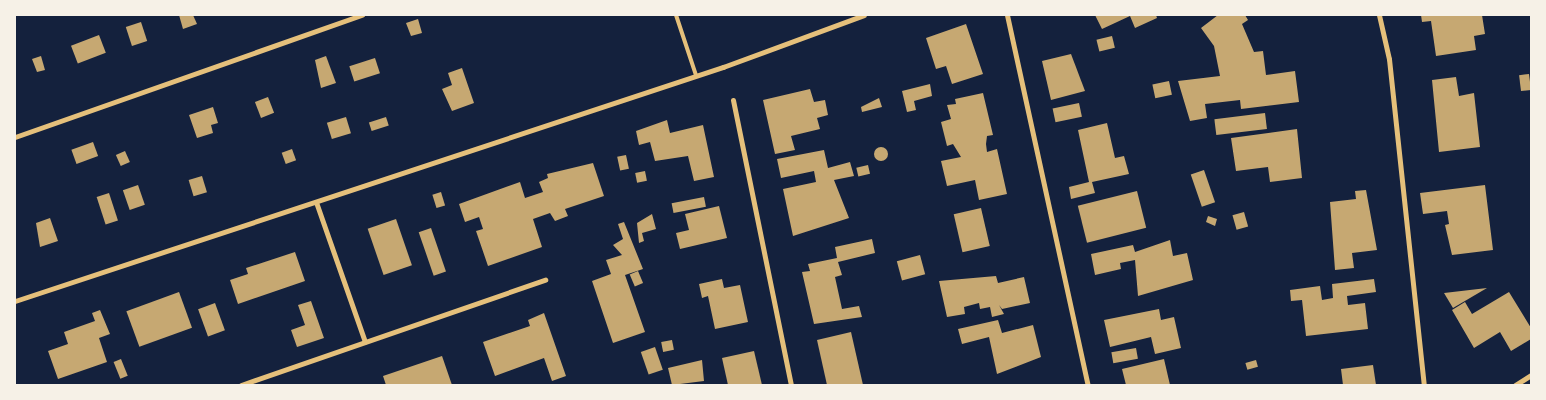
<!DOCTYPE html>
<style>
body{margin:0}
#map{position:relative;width:1546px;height:400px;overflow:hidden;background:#14213d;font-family:"Work Sans",sans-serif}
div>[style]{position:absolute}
.building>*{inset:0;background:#c6a872;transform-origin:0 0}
.round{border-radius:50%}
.service>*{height:4px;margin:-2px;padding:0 2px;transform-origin:2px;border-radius:2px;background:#e5c07b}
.minor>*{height:5px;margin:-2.5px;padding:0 2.5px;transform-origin:2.5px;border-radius:2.5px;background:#e5c07b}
span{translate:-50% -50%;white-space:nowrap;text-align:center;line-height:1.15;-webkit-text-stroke:4px #f6f1e7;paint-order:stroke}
.frame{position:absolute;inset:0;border:16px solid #f6f1e7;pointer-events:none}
</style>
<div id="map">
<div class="building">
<i style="clip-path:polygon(179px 15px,193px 15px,197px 24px,183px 29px)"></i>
<i style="clip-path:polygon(1095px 15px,1156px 15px,1157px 18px,1135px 28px,1130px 16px,1102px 29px)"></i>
<i style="clip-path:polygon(1218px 15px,1245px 15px,1248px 20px,1242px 24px,1254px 52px,1263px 51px,1266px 75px,1295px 71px,1299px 102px,1241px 109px,1240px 100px,1205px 104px,1207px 118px,1190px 121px,1178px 81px,1220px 76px,1214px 46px,1201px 28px)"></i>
<i style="clip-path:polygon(1421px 15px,1482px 15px,1485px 34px,1474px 36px,1476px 50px,1436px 56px,1431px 21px,1422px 22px)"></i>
<i style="clip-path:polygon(418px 19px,422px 33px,411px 36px,406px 23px)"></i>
<i style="left:141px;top:22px;width:20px;height:16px;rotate:72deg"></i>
<i style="clip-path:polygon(966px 24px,983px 74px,952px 84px,946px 66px,936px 69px,926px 38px)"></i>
<i style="left:99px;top:35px;width:19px;height:30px;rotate:69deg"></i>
<i style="left:1112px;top:36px;width:12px;height:16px;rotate:76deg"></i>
<i style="clip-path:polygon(1071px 54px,1085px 91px,1051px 100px,1042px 61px)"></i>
<i style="clip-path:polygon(41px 56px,45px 70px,37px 72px,32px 59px)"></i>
<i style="clip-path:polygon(326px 56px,336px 83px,321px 88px,315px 60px)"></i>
<i style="left:375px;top:58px;width:16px;height:27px;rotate:72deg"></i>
<i style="clip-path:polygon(462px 68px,474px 103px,452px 111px,442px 89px,452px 85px,448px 73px)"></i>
<i style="left:1529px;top:74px;width:16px;height:10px;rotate:83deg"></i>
<i style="clip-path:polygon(1456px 77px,1459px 96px,1474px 93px,1480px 147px,1439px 152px,1432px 80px)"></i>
<i style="left:1169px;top:81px;width:14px;height:17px;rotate:78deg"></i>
<i style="clip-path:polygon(930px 84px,932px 96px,914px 101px,916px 110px,907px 112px,902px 91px)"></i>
<i style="clip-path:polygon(810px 89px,814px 102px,825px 100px,828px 115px,817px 118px,820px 129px,791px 136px,795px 150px,775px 154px,763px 100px)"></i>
<i style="clip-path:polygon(983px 93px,993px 135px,987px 136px,986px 144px,987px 152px,997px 149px,1007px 194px,979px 200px,975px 180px,947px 186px,941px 161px,961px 157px,953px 144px,947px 146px,941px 122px,951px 119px,947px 105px,956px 104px,955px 99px)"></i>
<i style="left:268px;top:97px;width:17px;height:14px;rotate:69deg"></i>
<i style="clip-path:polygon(879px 98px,882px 107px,862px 112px,861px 107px)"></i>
<i style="left:1079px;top:103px;width:14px;height:27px;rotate:78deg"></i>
<i style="clip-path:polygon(213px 107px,218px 123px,211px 125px,213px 133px,197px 138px,189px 115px)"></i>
<i style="left:1265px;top:113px;width:16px;height:51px;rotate:83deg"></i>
<i style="left:346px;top:117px;width:17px;height:20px;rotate:73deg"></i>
<i style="left:386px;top:117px;width:9px;height:18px;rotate:72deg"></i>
<i style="clip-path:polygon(667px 120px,670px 133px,703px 125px,714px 177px,694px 181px,688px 156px,655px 161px,650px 142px,639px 145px,636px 131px)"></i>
<i style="clip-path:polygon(1107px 123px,1115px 158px,1124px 156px,1129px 174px,1092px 182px,1095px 193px,1071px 199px,1069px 187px,1089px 182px,1078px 130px)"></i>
<i style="clip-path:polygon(1297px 129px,1302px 178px,1270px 182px,1268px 167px,1236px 171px,1231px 138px)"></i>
<i style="left:93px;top:142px;width:15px;height:23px;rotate:70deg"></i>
<i class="round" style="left:874px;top:147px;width:14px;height:14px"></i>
<i style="left:292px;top:149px;width:12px;height:11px;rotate:70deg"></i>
<i style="clip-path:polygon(824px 150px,828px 168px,850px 162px,854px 176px,834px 180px,849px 218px,793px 236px,783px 189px,816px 182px,814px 171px,781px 178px,777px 159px)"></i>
<i style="left:125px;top:151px;width:12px;height:10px;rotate:66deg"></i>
<i style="left:626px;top:155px;width:14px;height:9px;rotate:78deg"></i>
<i style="clip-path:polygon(593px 163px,604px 196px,565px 209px,568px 216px,555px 221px,550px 213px,533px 219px,542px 247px,488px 266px,476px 231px,483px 229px,479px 217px,465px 222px,459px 204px,520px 182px,525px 198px,543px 192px,539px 182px,548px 178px,547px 174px)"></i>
<i style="left:868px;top:165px;width:9px;height:12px;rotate:77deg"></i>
<i style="left:1204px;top:170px;width:34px;height:14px;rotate:71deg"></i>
<i style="left:645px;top:171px;width:10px;height:10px;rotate:79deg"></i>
<i style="left:202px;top:176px;width:17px;height:14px;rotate:73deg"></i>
<i style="left:138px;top:185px;width:21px;height:16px;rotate:71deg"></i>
<i style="clip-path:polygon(1485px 185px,1493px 250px,1452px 255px,1445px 225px,1449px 224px,1447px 211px,1423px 214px,1420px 193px)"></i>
<i style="clip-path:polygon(1366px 190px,1377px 250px,1352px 253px,1354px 268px,1335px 270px,1330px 202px,1356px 199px,1355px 191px)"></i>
<i style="left:1137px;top:191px;width:38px;height:61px;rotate:76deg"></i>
<i style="left:441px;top:192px;width:14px;height:9px;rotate:73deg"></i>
<i style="left:109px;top:193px;width:29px;height:13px;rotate:72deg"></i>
<i style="left:704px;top:197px;width:10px;height:33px;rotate:79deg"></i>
<i style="clip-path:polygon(719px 206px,727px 238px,680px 249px,676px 233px,689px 230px,685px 214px)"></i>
<i style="left:981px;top:208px;width:39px;height:28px;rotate:77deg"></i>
<i style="left:1244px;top:212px;width:15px;height:12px;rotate:74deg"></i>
<i style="clip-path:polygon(652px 214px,656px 229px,642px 233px,644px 241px,639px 243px,637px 223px)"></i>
<i style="clip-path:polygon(1208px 216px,1217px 219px,1215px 226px,1206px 222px)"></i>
<i style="clip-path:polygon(50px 218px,58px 241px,40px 247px,36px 223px)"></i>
<i style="left:396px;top:219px;width:49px;height:30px;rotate:71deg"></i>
<i style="clip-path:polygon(624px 222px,643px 269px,625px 275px,645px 332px,613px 343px,592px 281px,611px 274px,606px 260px,622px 255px,613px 245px,623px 239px,618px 224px)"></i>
<i style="left:431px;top:228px;width:46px;height:13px;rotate:71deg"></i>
<i style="clip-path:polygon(872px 239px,875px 253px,838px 262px,842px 275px,835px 277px,842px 309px,859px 306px,862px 317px,814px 324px,802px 272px,810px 271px,808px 264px,837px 258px,835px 247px)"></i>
<i style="clip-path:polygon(1170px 240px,1173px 256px,1187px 253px,1193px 280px,1138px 296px,1135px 260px,1120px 263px,1121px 269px,1095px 275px,1091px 254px,1133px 245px,1135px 252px)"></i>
<i style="clip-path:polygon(295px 252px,305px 281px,238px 304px,230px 280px,248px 274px,246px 268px)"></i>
<i style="left:920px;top:255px;width:20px;height:24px;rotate:75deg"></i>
<i style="left:638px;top:271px;width:13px;height:9px;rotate:67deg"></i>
<i style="clip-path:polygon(996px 276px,998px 283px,1024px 277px,1030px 303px,1002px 309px,999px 305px,1004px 314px,992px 317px,990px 307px,980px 309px,979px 303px,964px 307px,965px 314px,947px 317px,939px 281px)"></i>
<i style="clip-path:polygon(722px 279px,724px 288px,740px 285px,748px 322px,715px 329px,708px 296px,702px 298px,699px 284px)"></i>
<i style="clip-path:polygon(1374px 279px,1376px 292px,1347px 296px,1348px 305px,1365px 303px,1368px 329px,1306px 336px,1302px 300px,1291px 301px,1290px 290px,1320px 286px,1322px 300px,1333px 298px,1332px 284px)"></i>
<i style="clip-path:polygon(1487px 288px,1453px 308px,1444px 293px)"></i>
<i style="left:179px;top:292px;width:38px;height:56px;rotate:70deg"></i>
<i style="clip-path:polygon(1509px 292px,1531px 328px,1531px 339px,1511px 351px,1500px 332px,1474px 348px,1452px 310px,1465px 302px,1472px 314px)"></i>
<i style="clip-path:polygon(311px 301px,324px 338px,297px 347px,291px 330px,305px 325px,298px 305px)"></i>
<i style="left:215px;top:303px;width:29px;height:18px;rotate:70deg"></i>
<i style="clip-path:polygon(1159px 309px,1161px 320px,1174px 317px,1181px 348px,1155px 354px,1151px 337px,1110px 347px,1104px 320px)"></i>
<i style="clip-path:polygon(100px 310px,110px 334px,99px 338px,107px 362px,58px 379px,48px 351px,68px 344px,64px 332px,95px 321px,92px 313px)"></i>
<i style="clip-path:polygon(544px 313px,566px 376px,552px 381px,544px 358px,495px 376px,483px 342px,530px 326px,528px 320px)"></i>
<i style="clip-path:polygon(998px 320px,1002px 333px,1033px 325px,1041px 357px,997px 374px,989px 337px,962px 344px,958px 329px)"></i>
<i style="clip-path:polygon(851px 332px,863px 385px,827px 385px,817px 340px)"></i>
<i style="left:672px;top:340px;width:10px;height:11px;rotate:79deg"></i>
<i style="left:655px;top:347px;width:24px;height:15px;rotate:71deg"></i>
<i style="left:1136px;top:348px;width:11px;height:25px;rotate:80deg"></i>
<i style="clip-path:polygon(754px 351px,762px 385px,728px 385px,722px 358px)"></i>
<i style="clip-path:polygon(442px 356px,452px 385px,386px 385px,383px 376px)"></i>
<i style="left:121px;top:359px;width:18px;height:8px;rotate:68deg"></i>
<i style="clip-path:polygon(1164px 359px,1170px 385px,1126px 385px,1122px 369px)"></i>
<i style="clip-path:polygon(702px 360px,704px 381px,672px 385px,668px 368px)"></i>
<i style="left:1256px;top:360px;width:7px;height:11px;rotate:74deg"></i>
<i style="clip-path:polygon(1373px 365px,1376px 385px,1343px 385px,1341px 369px)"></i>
</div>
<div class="service">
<i style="left:676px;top:15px;width:63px;rotate:71.6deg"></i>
</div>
<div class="minor">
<i style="left:1007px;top:15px;width:379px;rotate:77.7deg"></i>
<i style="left:1379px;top:15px;width:45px;rotate:77.2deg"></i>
<i style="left:1389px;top:59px;width:328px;rotate:83.9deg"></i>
<i style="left:733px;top:100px;width:291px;rotate:78.5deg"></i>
<i style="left:15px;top:137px;width:368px;rotate:-19.4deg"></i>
<i style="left:316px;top:202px;width:148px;rotate:70.7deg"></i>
<i style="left:15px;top:301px;width:746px;rotate:-18.29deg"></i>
<i style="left:723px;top:67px;width:150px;rotate:-20.2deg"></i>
<i style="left:241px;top:385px;width:322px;rotate:-19.1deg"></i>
<i style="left:1515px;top:385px;width:19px;rotate:-32deg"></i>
</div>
<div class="frame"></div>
</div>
